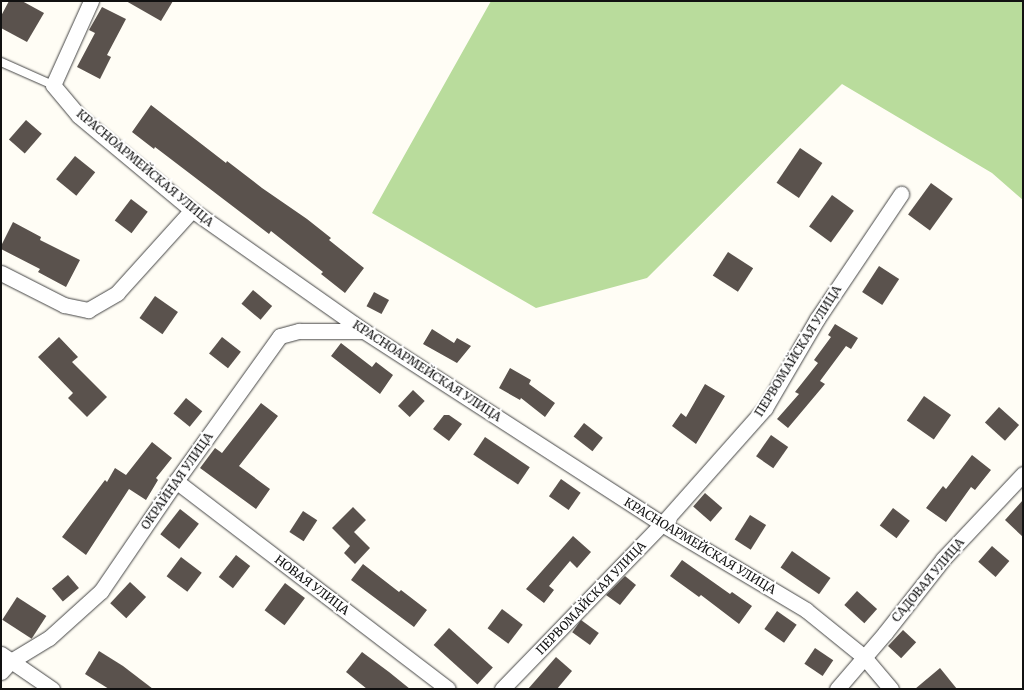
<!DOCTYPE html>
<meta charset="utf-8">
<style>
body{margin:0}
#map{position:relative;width:1024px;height:690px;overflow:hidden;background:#fffdf5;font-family:Merriweather,serif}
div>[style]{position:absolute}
.forest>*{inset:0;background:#b9dc9c}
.building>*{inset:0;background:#5a524d;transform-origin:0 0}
.roads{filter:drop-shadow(0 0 1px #444) drop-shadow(0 0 1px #444)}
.service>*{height:8px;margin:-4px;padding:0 4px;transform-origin:4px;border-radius:4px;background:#fff}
.minor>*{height:15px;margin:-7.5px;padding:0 7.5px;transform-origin:7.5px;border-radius:7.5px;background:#fff}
span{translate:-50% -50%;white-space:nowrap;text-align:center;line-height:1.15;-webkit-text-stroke:4px #fff;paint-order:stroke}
.street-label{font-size:12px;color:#111}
.frame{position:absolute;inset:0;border:2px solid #111;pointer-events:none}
</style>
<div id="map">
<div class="forest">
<i style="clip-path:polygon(491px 1px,1023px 1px,1023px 200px,992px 173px,842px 84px,647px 278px,536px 308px,372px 213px)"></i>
</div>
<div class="building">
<i style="clip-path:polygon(9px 1px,22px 1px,44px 13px,27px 42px,1px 28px,1px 16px)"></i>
<i style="clip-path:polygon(126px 1px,173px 1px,161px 21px)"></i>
<i style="clip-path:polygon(102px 7px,126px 19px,107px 55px,111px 57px,100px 79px,77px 67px,95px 33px,89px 30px)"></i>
<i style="clip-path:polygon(151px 105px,226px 163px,227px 161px,262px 188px,307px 219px,331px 238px,329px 240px,364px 268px,345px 293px,321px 274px,323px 272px,271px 231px,269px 234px,155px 147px,154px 149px,132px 132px)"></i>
<i style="left:26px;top:120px;width:21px;height:26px;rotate:41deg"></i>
<i style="left:800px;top:148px;width:27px;height:42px;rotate:34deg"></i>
<i style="left:75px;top:156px;width:26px;height:30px;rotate:39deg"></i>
<i style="left:931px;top:183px;width:27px;height:39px;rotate:36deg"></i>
<i style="left:832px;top:195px;width:27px;height:39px;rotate:36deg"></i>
<i style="left:131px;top:199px;width:21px;height:27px;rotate:37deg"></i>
<i style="clip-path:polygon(13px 222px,41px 237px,40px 240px,80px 260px,66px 287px,38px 272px,40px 269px,1px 249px,1px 246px)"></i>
<i style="left:728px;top:252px;width:30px;height:28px;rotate:33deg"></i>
<i style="left:879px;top:266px;width:24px;height:31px;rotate:33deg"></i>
<i style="left:253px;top:290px;width:25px;height:18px;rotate:40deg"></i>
<i style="left:374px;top:292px;width:17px;height:16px;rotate:28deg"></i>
<i style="left:155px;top:296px;width:28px;height:27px;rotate:35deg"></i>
<i style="clip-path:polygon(835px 324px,858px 338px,851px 349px,846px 346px,820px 381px,825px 384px,788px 428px,777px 419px,799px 394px,795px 392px,818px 363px,814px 360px,831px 337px,828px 335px)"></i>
<i style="clip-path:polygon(432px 329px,454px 343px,457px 338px,471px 346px,457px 363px,423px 344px)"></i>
<i style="clip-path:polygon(59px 337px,78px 357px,72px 362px,107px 397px,87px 417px,68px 398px,73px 393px,38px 357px)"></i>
<i style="left:222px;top:337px;width:24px;height:21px;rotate:38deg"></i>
<i style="clip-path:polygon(341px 343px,372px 367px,376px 362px,393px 375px,380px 394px,331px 356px)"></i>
<i style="clip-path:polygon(510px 368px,531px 380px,529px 384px,555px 403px,545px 417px,521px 398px,520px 400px,499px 388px)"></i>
<i style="clip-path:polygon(705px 384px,725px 396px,696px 444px,672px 426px,681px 413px,686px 417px)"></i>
<i style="left:413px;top:390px;width:16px;height:22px;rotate:43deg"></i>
<i style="left:924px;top:396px;width:33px;height:30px;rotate:35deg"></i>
<i style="left:186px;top:398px;width:21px;height:20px;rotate:39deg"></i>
<i style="clip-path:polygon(261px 403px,278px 416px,239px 466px,270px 489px,256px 509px,200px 468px,215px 448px,222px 453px)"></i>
<i style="left:999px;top:407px;width:27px;height:21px;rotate:42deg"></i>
<i style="clip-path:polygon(444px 415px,449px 415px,462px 424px,449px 441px,433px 429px)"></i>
<i style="left:584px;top:423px;width:24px;height:17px;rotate:38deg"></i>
<i style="left:771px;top:435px;width:21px;height:26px;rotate:35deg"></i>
<i style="left:485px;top:437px;width:54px;height:21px;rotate:34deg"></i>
<i style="clip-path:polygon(152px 442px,172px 458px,156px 478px,158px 480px,146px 500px,129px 489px,86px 555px,62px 537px,105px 480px,107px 482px,115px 468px,126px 475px)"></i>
<i style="clip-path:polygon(972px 455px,991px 470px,975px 490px,971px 487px,946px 522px,926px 508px,943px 486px,946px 489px)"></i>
<i style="left:561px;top:479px;width:24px;height:21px;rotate:35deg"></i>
<i style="left:705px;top:493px;width:23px;height:18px;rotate:41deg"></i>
<i style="clip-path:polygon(1023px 500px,1023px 537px,1005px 520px)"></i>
<i style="clip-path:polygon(353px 507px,366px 520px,354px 532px,370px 548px,355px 564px,344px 553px,350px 546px,332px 528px)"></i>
<i style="left:893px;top:508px;width:21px;height:22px;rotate:37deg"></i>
<i style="left:180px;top:509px;width:24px;height:32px;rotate:38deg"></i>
<i style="left:303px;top:511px;width:17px;height:25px;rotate:33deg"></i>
<i style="left:750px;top:515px;width:19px;height:29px;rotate:32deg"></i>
<i style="clip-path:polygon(573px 536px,591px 552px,577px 568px,570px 561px,549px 586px,554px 590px,544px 603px,526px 589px)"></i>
<i style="left:992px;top:546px;width:23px;height:21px;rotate:41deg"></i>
<i style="left:792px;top:551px;width:47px;height:20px;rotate:35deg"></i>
<i style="left:236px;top:555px;width:18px;height:28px;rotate:38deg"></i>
<i style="left:181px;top:557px;width:26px;height:24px;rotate:37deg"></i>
<i style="clip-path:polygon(682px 560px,730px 594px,732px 592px,752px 606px,739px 624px,701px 595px,699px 597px,670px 576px)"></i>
<i style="clip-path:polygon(363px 564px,399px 592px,401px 590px,427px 610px,414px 627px,351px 580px)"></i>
<i style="left:68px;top:575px;width:17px;height:21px;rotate:50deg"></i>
<i style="clip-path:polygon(625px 576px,636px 585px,620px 605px,606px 595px)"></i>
<i style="left:130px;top:582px;width:22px;height:29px;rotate:43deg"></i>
<i style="left:285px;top:583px;width:25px;height:34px;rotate:37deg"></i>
<i style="left:857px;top:591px;width:27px;height:19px;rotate:42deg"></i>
<i style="left:17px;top:597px;width:35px;height:27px;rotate:33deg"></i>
<i style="left:502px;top:609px;width:26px;height:24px;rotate:37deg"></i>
<i style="left:777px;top:611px;width:24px;height:22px;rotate:35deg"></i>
<i style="left:581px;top:620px;width:22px;height:15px;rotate:36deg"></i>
<i style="left:449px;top:628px;width:59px;height:23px;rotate:42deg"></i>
<i style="left:903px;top:630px;width:18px;height:22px;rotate:43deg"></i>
<i style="left:815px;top:648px;width:22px;height:19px;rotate:34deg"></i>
<i style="clip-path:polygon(99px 651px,123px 666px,153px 689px,109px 689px,85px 674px)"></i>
<i style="clip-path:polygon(362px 652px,389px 672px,410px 689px,367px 689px,346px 672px)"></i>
<i style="clip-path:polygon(556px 657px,572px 671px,557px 689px,528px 689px)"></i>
<i style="clip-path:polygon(940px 668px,957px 689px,915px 689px)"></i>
</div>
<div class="roads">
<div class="service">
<i style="left:1px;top:62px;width:57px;rotate:23.9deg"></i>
</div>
<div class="minor">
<i style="left:91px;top:1px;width:92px;rotate:114.3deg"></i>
<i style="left:53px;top:85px;width:40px;rotate:50deg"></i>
<i style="left:79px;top:116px;width:147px;rotate:39.8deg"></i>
<i style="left:192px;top:210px;width:210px;rotate:35.1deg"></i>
<i style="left:364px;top:331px;width:355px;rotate:32.9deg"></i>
<i style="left:662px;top:524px;width:168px;rotate:30.8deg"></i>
<i style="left:806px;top:610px;width:75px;rotate:39deg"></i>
<i style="left:864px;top:657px;width:42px;rotate:49.8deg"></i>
<i style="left:1px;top:273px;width:71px;rotate:26.9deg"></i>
<i style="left:64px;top:305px;width:25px;rotate:12deg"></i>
<i style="left:88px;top:310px;width:34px;rotate:-30deg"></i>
<i style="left:117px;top:293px;width:112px;rotate:-47.9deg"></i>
<i style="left:176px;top:481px;width:342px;rotate:37.4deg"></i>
<i style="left:1px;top:654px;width:62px;rotate:34.5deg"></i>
<i style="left:1px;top:672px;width:15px;rotate:-48deg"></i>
<i style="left:11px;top:661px;width:44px;rotate:-31.2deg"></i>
<i style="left:49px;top:638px;width:70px;rotate:-42.1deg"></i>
<i style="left:101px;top:591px;width:133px;rotate:-55.7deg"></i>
<i style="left:176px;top:481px;width:178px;rotate:-54.4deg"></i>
<i style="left:280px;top:336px;width:20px;rotate:-15deg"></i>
<i style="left:299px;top:331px;width:65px"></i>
<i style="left:502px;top:689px;width:230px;rotate:-45.9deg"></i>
<i style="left:662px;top:524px;width:155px;rotate:-48.4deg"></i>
<i style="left:765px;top:408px;width:103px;rotate:-59.7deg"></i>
<i style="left:817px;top:319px;width:151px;rotate:-56.1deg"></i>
<i style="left:837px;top:689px;width:74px;rotate:-49.4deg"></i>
<i style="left:885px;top:633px;width:94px;rotate:-51.9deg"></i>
<i style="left:943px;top:559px;width:117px;rotate:-46.7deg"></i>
</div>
</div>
<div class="street-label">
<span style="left:145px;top:168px;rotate:40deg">КРАСНОАРМЕЙСКАЯ УЛИЦА</span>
<span style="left:798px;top:351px;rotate:-58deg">ПЕРВОМАЙСКАЯ УЛИЦА</span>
<span style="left:427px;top:371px;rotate:33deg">КРАСНОАРМЕЙСКАЯ УЛИЦА</span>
<span style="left:177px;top:481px;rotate:-55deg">ОКРАЙНАЯ УЛИЦА</span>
<span style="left:700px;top:546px;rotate:31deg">КРАСНОАРМЕЙСКАЯ УЛИЦА</span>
<span style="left:928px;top:580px;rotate:-50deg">САДОВАЯ УЛИЦА</span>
<span style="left:312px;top:585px;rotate:37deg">НОВАЯ УЛИЦА</span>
<span style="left:591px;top:598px;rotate:-46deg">ПЕРВОМАЙСКАЯ УЛИЦА</span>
</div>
<div class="frame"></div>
</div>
